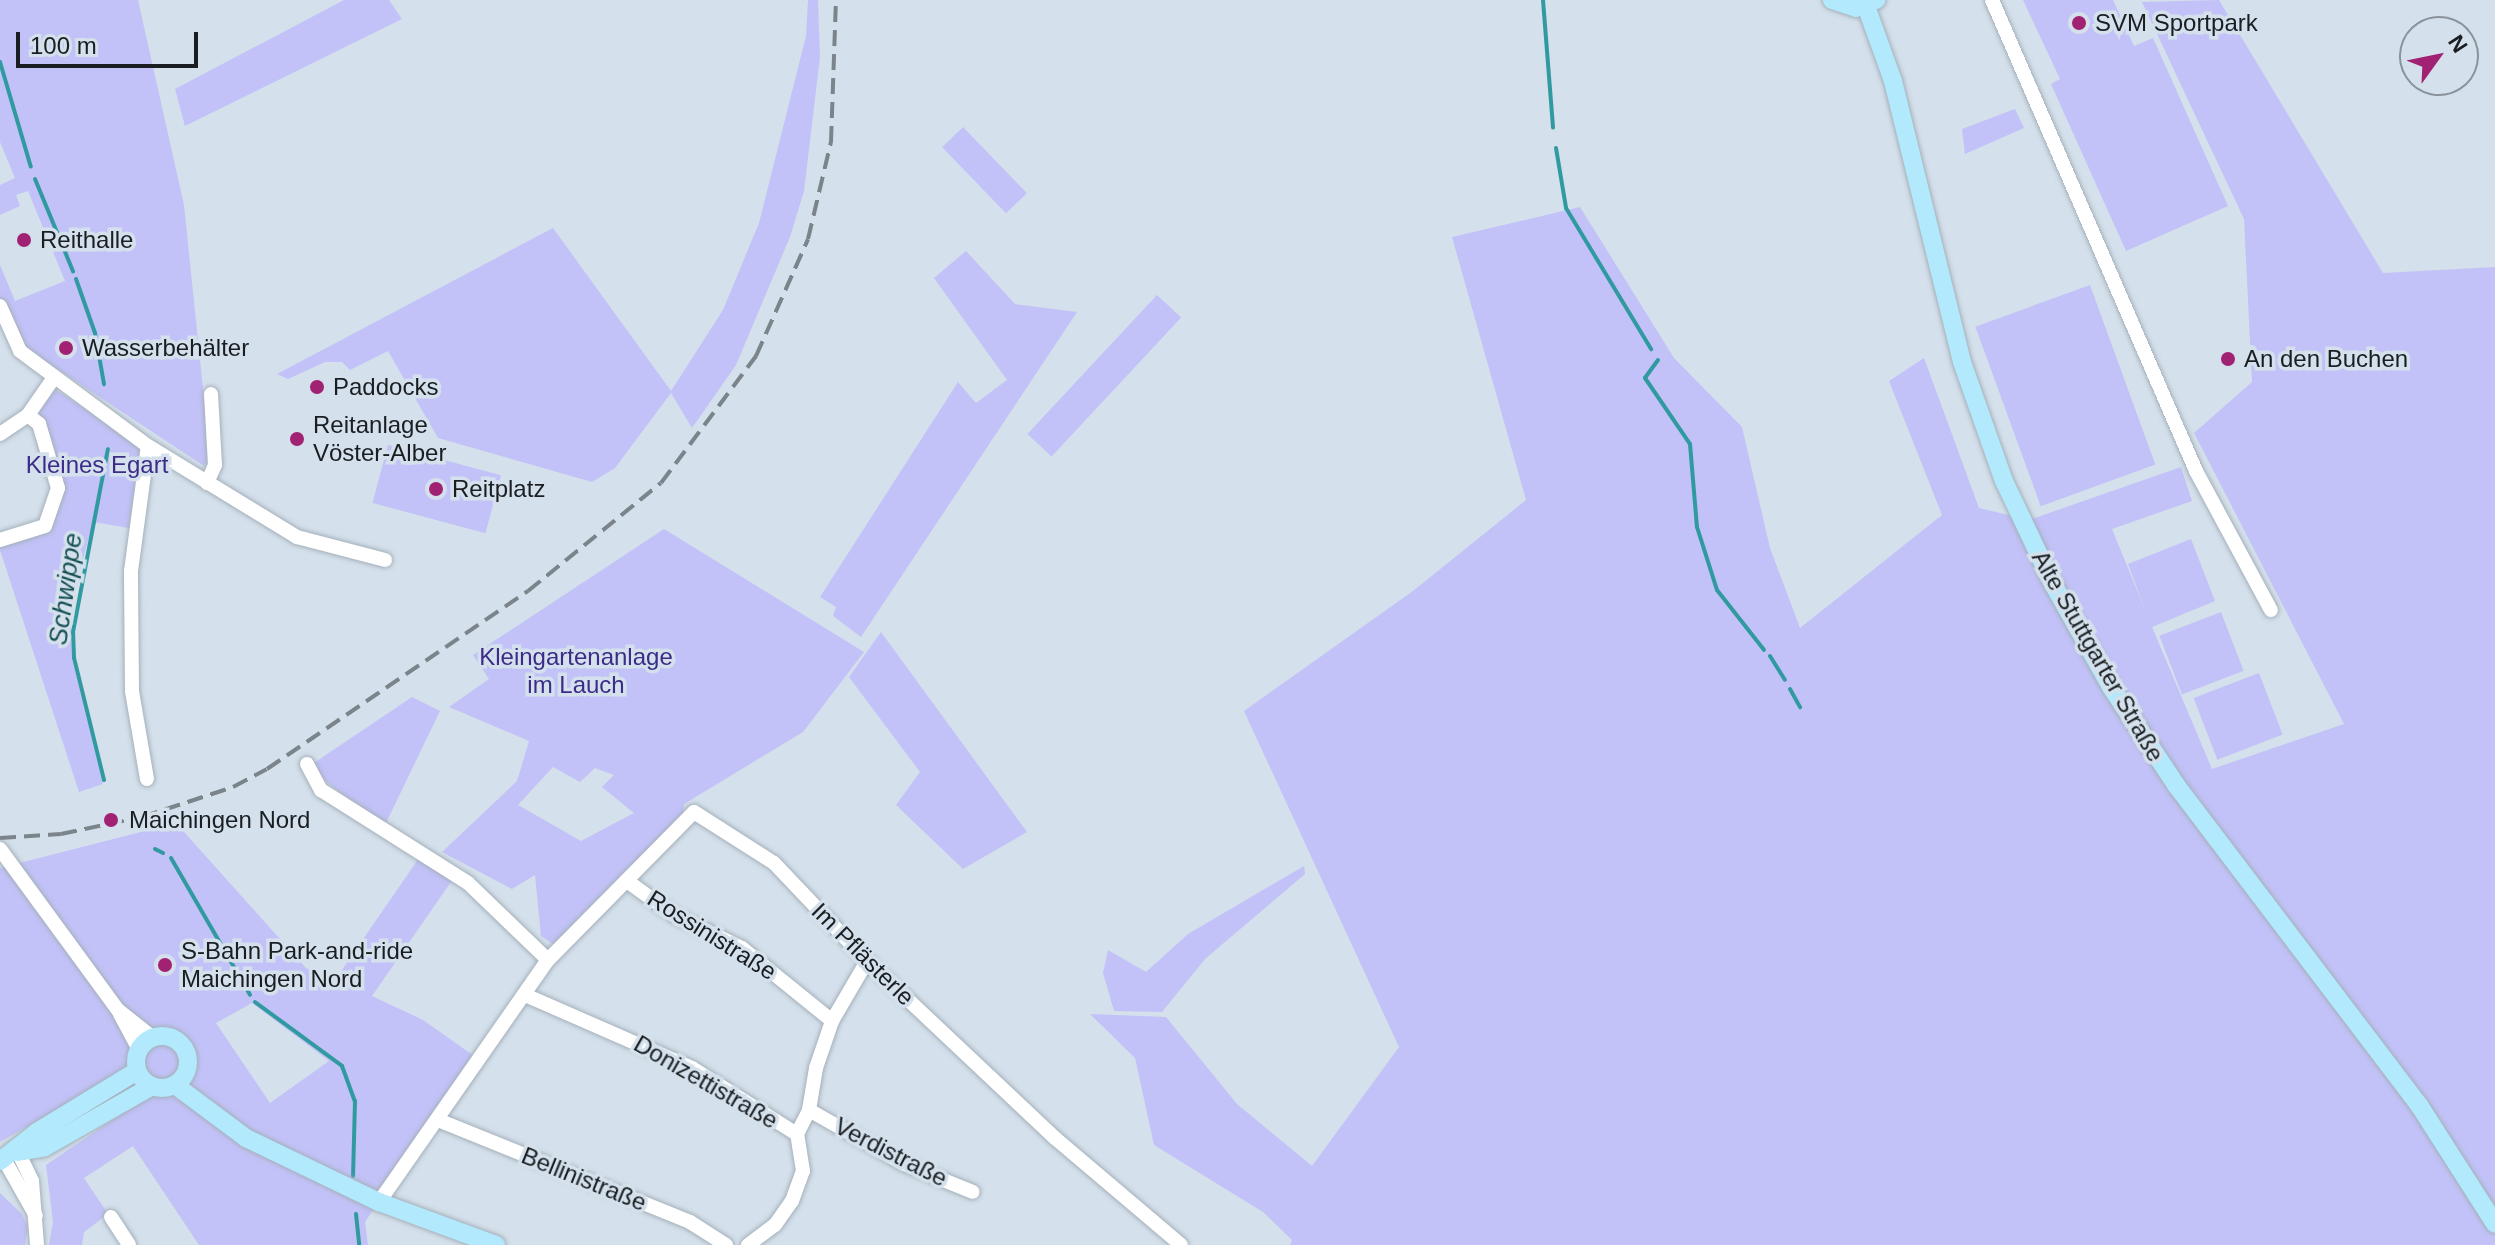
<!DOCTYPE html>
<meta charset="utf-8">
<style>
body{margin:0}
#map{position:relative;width:2495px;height:1245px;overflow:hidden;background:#d4e0eb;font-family:Arial,sans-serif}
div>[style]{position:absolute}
.green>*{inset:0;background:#c2c2f8;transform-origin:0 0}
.stream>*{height:4px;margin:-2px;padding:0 2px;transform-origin:2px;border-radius:2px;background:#319aa1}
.roads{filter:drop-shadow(0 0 2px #a4b0ba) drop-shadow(0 0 2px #a4b0ba)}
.minor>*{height:14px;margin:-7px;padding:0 7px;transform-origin:7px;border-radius:7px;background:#fff}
.major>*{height:18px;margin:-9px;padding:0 9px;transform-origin:9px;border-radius:9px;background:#b2e9fc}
.major>.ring{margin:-9px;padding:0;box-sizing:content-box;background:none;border:18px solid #b2e9fc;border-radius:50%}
.rail>*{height:4px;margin-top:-2px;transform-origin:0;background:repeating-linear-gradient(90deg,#7b838b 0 16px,transparent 0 24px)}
.dots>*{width:22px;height:22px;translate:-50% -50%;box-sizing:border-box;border:4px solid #d4e0eb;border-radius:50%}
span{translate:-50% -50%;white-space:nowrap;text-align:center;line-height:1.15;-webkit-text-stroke:7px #d4e0eb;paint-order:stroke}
.poi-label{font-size:24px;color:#1a1e22}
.left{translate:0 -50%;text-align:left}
.park-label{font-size:24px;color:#3c2c89}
.street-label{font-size:24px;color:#1a1e22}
.water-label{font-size:26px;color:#165155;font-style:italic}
.north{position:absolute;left:2399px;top:16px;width:80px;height:80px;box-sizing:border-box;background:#d4e0eb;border:2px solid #8a929b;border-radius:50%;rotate:57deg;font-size:22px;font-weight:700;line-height:32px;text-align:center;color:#1a1e22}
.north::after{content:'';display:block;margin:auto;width:28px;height:36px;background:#a12173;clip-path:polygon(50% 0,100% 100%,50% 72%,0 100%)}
.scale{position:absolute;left:16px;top:32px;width:182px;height:36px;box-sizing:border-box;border:4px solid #1a1e22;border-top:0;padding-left:10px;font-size:24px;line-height:28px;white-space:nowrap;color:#1a1e22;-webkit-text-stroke:6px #d4e0eb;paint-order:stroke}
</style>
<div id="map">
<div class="green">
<i style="clip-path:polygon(0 0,138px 0,184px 205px,210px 456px,204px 466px,21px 345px,0 302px,0 265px,15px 301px,65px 281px,28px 191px,16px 195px,20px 206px,0 215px,0 185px,15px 178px,0 142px)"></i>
<i style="clip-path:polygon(344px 0,389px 0,402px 19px,185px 126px,175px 89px)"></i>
<i style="clip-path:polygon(808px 0,818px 0,820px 57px,804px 191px,790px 237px,736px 365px,692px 428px,671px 393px,615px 468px,592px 482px,438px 438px,388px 351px,350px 370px,342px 362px,325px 362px,288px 379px,277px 374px,553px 228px,671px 391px,723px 310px,759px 223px,806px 36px)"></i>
<i style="clip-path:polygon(2023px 0,2113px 0,2134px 46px,2153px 38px,2228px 206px,2126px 251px,2051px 84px,2060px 79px)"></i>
<i style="clip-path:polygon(2219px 0,2383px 273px,2495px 267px,2495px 1245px,1290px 1245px,1292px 1240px,1263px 1212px,1154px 1145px,1135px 1058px,1090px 1014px,1166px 1017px,1237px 1104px,1312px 1166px,1399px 1047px,1244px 711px,1413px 591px,1526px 500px,1452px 237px,1580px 207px,1674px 358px,1742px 427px,1770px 548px,1800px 628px,1942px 515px,1889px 381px,1924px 358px,1979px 508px,2029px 520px,2181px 467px,2192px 501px,2112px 529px,2146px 612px,2128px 564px,2191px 539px,2215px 601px,2152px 627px,2212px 769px,2344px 724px,2194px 433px,2252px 382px,2244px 219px,2142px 2px)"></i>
<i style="clip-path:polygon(2015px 109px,2024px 128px,1965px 154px,1962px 129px)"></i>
<i style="left:963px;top:127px;width:92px;height:29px;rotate:46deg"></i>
<i style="clip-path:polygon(966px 251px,1015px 304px,1077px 312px,861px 637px,833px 616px,836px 607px,820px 597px,958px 382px,976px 403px,1007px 380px,934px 278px)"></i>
<i style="left:2090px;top:285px;width:191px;height:122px;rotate:70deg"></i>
<i style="left:1157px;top:295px;width:33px;height:190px;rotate:43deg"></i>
<i style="clip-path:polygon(55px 389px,140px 445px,129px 528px,93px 522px,70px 608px,72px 658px,103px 784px,79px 792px,0 550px,0 542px,48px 527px,61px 488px,39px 411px)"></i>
<i style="left:388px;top:445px;width:117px;height:60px;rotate:15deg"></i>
<i style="clip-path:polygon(evenodd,664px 529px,864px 652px,803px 732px,684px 804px,683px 819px,557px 947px,541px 936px,535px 875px,512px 889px,442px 852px,517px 781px,529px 741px,449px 707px,489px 679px,473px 655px,664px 529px,553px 767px,580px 782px,595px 768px,614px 775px,602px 787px,634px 813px,581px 841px,518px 805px,553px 767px)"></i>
<i style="left:2221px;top:612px;width:63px;height:66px;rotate:69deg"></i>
<i style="clip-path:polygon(881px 632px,1027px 832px,963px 869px,896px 805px,920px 772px,849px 677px)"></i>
<i style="left:2259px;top:673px;width:66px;height:70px;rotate:69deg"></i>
<i style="clip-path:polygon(412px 697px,440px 711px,384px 827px,308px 767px)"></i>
<i style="clip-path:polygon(evenodd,176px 823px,306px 968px,335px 980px,419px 858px,453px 879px,372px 996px,423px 1020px,474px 1056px,365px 1222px,368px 1245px,199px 1245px,133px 1146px,84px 1178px,108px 1214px,84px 1232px,82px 1245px,49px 1245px,53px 1222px,46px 1165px,143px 1099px,122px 1073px,0 1142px,0 868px,176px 823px,252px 1003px,329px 1061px,270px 1103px,216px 1023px,252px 1003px)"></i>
<i style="clip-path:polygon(1304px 866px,1305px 874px,1205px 959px,1162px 1012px,1114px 1011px,1103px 973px,1108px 950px,1146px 972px,1188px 934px)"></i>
<i style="clip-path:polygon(0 1193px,22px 1214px,28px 1227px,25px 1245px,0 1245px)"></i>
</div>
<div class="stream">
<i style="left:1543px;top:0;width:128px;rotate:85.5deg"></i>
<i style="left:0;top:62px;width:109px;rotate:73.6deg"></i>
<i style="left:1556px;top:148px;width:61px;rotate:80.5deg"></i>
<i style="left:1566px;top:208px;width:165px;rotate:58.9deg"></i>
<i style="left:35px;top:179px;width:100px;rotate:67.6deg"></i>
<i style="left:76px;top:279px;width:57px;rotate:70.6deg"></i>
<i style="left:95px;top:333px;width:52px;rotate:80deg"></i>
<i style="left:1658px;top:360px;width:22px;rotate:126deg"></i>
<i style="left:1645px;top:378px;width:80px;rotate:55.7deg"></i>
<i style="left:1690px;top:444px;width:83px;rotate:85.2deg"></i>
<i style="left:1697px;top:527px;width:66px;rotate:72.4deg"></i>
<i style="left:1717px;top:590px;width:76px;rotate:51.9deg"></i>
<i style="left:1770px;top:656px;width:28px;rotate:58deg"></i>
<i style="left:1790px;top:689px;width:21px;rotate:61deg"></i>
<i style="left:104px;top:780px;width:126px;rotate:-103.8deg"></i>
<i style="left:74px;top:658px;width:26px;rotate:-92deg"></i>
<i style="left:73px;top:632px;width:186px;rotate:-79.2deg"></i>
<i style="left:155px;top:849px;width:9px;rotate:27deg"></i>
<i style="left:171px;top:858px;width:158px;rotate:60deg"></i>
<i style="left:255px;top:1002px;width:108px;rotate:36.3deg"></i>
<i style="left:342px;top:1066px;width:37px;rotate:70deg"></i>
<i style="left:355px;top:1101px;width:75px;rotate:91.5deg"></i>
<i style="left:356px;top:1214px;width:31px;rotate:84deg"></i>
</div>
<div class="roads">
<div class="minor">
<i style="left:1992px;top:0;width:513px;rotate:66.58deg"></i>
<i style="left:2196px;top:471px;width:158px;rotate:61.7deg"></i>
<i style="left:0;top:306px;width:49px;rotate:66deg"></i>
<i style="left:20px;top:351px;width:159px;rotate:36.6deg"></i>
<i style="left:148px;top:446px;width:175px;rotate:31.4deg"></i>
<i style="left:297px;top:537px;width:91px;rotate:14.6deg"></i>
<i style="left:0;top:434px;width:34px;rotate:-34deg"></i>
<i style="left:28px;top:415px;width:44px;rotate:-55.2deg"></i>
<i style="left:207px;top:483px;width:20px;rotate:-66deg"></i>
<i style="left:215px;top:465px;width:71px;rotate:-93.2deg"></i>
<i style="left:0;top:540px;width:47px;rotate:-17.3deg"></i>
<i style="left:45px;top:526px;width:40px;rotate:-71.1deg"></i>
<i style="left:58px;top:488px;width:67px;rotate:-106.5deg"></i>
<i style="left:39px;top:424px;width:14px;rotate:-141deg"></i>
<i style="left:307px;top:764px;width:30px;rotate:62deg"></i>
<i style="left:321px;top:790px;width:174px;rotate:32.3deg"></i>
<i style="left:468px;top:883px;width:111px;rotate:43.9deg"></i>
<i style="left:147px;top:779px;width:89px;rotate:-99.7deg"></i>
<i style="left:132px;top:691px;width:120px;rotate:-90.5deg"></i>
<i style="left:131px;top:571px;width:126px;rotate:-82.3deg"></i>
<i style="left:0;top:849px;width:200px;rotate:53.8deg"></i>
<i style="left:118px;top:1010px;width:43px;rotate:38.5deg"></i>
<i style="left:627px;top:881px;width:58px;rotate:35.9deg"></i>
<i style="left:674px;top:915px;width:76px;rotate:25.9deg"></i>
<i style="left:742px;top:948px;width:116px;rotate:39deg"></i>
<i style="left:525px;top:995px;width:182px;rotate:23.6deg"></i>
<i style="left:692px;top:1068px;width:124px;rotate:32.2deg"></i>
<i style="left:120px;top:1014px;width:40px;rotate:62deg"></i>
<i style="left:809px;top:1110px;width:109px;rotate:29.6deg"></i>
<i style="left:904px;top:1164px;width:74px;rotate:22.1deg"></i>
<i style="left:438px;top:1120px;width:272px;rotate:22deg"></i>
<i style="left:690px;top:1222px;width:43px;rotate:32.6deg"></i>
<i style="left:18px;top:1152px;width:32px;rotate:64deg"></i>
<i style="left:32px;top:1181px;width:64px;rotate:85.5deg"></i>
<i style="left:4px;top:1159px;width:65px;rotate:60.7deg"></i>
<i style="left:379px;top:1202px;width:295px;rotate:-55.1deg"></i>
<i style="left:548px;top:960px;width:208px;rotate:-45.4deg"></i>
<i style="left:694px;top:812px;width:95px;rotate:32.5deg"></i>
<i style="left:774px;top:863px;width:135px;rotate:46.5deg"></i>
<i style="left:867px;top:961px;width:258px;rotate:43.3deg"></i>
<i style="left:1055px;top:1138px;width:165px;rotate:40.3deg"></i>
<i style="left:111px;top:1217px;width:33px;rotate:57deg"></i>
<i style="left:748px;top:1245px;width:34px;rotate:-37deg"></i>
<i style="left:775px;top:1225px;width:29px;rotate:-55deg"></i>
<i style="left:792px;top:1201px;width:32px;rotate:-70deg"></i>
<i style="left:803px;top:1171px;width:37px;rotate:-99deg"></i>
<i style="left:797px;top:1134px;width:27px;rotate:-63deg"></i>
<i style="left:809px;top:1110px;width:43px;rotate:-80.5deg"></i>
<i style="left:816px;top:1068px;width:50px;rotate:-71.2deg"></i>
<i style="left:832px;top:1021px;width:69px;rotate:-59.7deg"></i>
</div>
<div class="major">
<i style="left:1832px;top:0;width:25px;rotate:18deg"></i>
<i style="left:1856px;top:8px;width:22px;rotate:-22deg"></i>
<i style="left:1866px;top:6px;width:80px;rotate:70.2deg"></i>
<i style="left:1893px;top:81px;width:289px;rotate:76.2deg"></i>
<i style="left:1962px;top:362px;width:126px;rotate:70.6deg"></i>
<i style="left:2004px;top:481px;width:114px;rotate:64.6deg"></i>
<i style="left:2053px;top:584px;width:118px;rotate:60.6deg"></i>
<i style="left:2111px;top:687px;width:118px;rotate:56.4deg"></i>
<i style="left:2176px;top:785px;width:402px;rotate:52.8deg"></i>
<i style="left:2419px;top:1105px;width:141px;rotate:57.4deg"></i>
<i class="ring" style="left:136px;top:1036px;width:34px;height:34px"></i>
<i style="left:175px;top:1085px;width:89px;rotate:36.7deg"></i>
<i style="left:246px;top:1138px;width:148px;rotate:25.7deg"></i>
<i style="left:379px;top:1202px;width:125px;rotate:20.2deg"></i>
<i style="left:18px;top:1152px;width:27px;rotate:-10deg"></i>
<i style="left:45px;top:1147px;width:123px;rotate:-29.7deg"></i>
<i style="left:0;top:1161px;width:47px;rotate:-38.1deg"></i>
<i style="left:37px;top:1132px;width:117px;rotate:-31.4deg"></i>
</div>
</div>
<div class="rail">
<i style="left:0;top:838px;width:61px;rotate:-3.8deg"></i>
<i style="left:61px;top:834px;width:83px;rotate:-11.9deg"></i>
<i style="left:142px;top:817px;width:96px;rotate:-18.2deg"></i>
<i style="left:233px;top:787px;width:38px;rotate:-28deg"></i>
<i style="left:267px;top:769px;width:316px;rotate:-34.3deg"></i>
<i style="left:528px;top:591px;width:171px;rotate:-39.1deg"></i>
<i style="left:661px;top:483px;width:159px;rotate:-53.2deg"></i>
<i style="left:756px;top:356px;width:128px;rotate:-66deg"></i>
<i style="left:808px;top:239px;width:100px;rotate:-76.7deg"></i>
<i style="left:831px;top:142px;width:142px;rotate:-88deg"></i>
</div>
<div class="dots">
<i style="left:2079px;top:23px;background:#a12173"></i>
<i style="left:24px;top:240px;background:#a12173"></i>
<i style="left:66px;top:348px;background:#a12173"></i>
<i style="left:2228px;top:359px;background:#a12173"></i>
<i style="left:317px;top:387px;background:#a12173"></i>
<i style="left:297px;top:439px;background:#a12173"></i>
<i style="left:436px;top:489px;background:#a12173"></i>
<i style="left:111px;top:820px;background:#a12173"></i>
<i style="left:165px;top:965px;background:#a12173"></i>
</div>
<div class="poi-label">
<span class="left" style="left:2095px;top:23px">SVM Sportpark</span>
<span class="left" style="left:40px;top:240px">Reithalle</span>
<span class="left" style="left:82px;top:348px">Wasserbehälter</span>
<span class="left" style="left:2244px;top:359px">An den Buchen</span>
<span class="left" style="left:333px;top:387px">Paddocks</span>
<span class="left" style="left:313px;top:439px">Reitanlage<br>Vöster-Alber</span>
<span class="left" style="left:452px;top:489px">Reitplatz</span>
<span class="left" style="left:129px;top:820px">Maichingen Nord</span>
<span class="left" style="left:181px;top:965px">S-Bahn Park-and-ride<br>Maichingen Nord</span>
</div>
<div class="park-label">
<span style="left:97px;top:465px">Kleines Egart</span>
<span style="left:576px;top:671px">Kleingartenanlage<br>im Lauch</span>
</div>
<div class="street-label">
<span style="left:2098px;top:656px;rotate:60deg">Alte Stuttgarter Straße</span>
<span style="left:712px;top:935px;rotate:32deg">Rossinistraße</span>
<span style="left:863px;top:954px;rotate:45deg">Im Pflästerle</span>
<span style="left:706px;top:1082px;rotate:30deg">Donizettistraße</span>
<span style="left:891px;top:1152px;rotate:27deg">Verdistraße</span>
<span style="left:584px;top:1179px;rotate:22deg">Bellinistraße</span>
</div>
<div class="water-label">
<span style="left:66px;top:589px;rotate:-82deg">Schwippe</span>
</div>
<div class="north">N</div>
<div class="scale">100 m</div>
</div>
